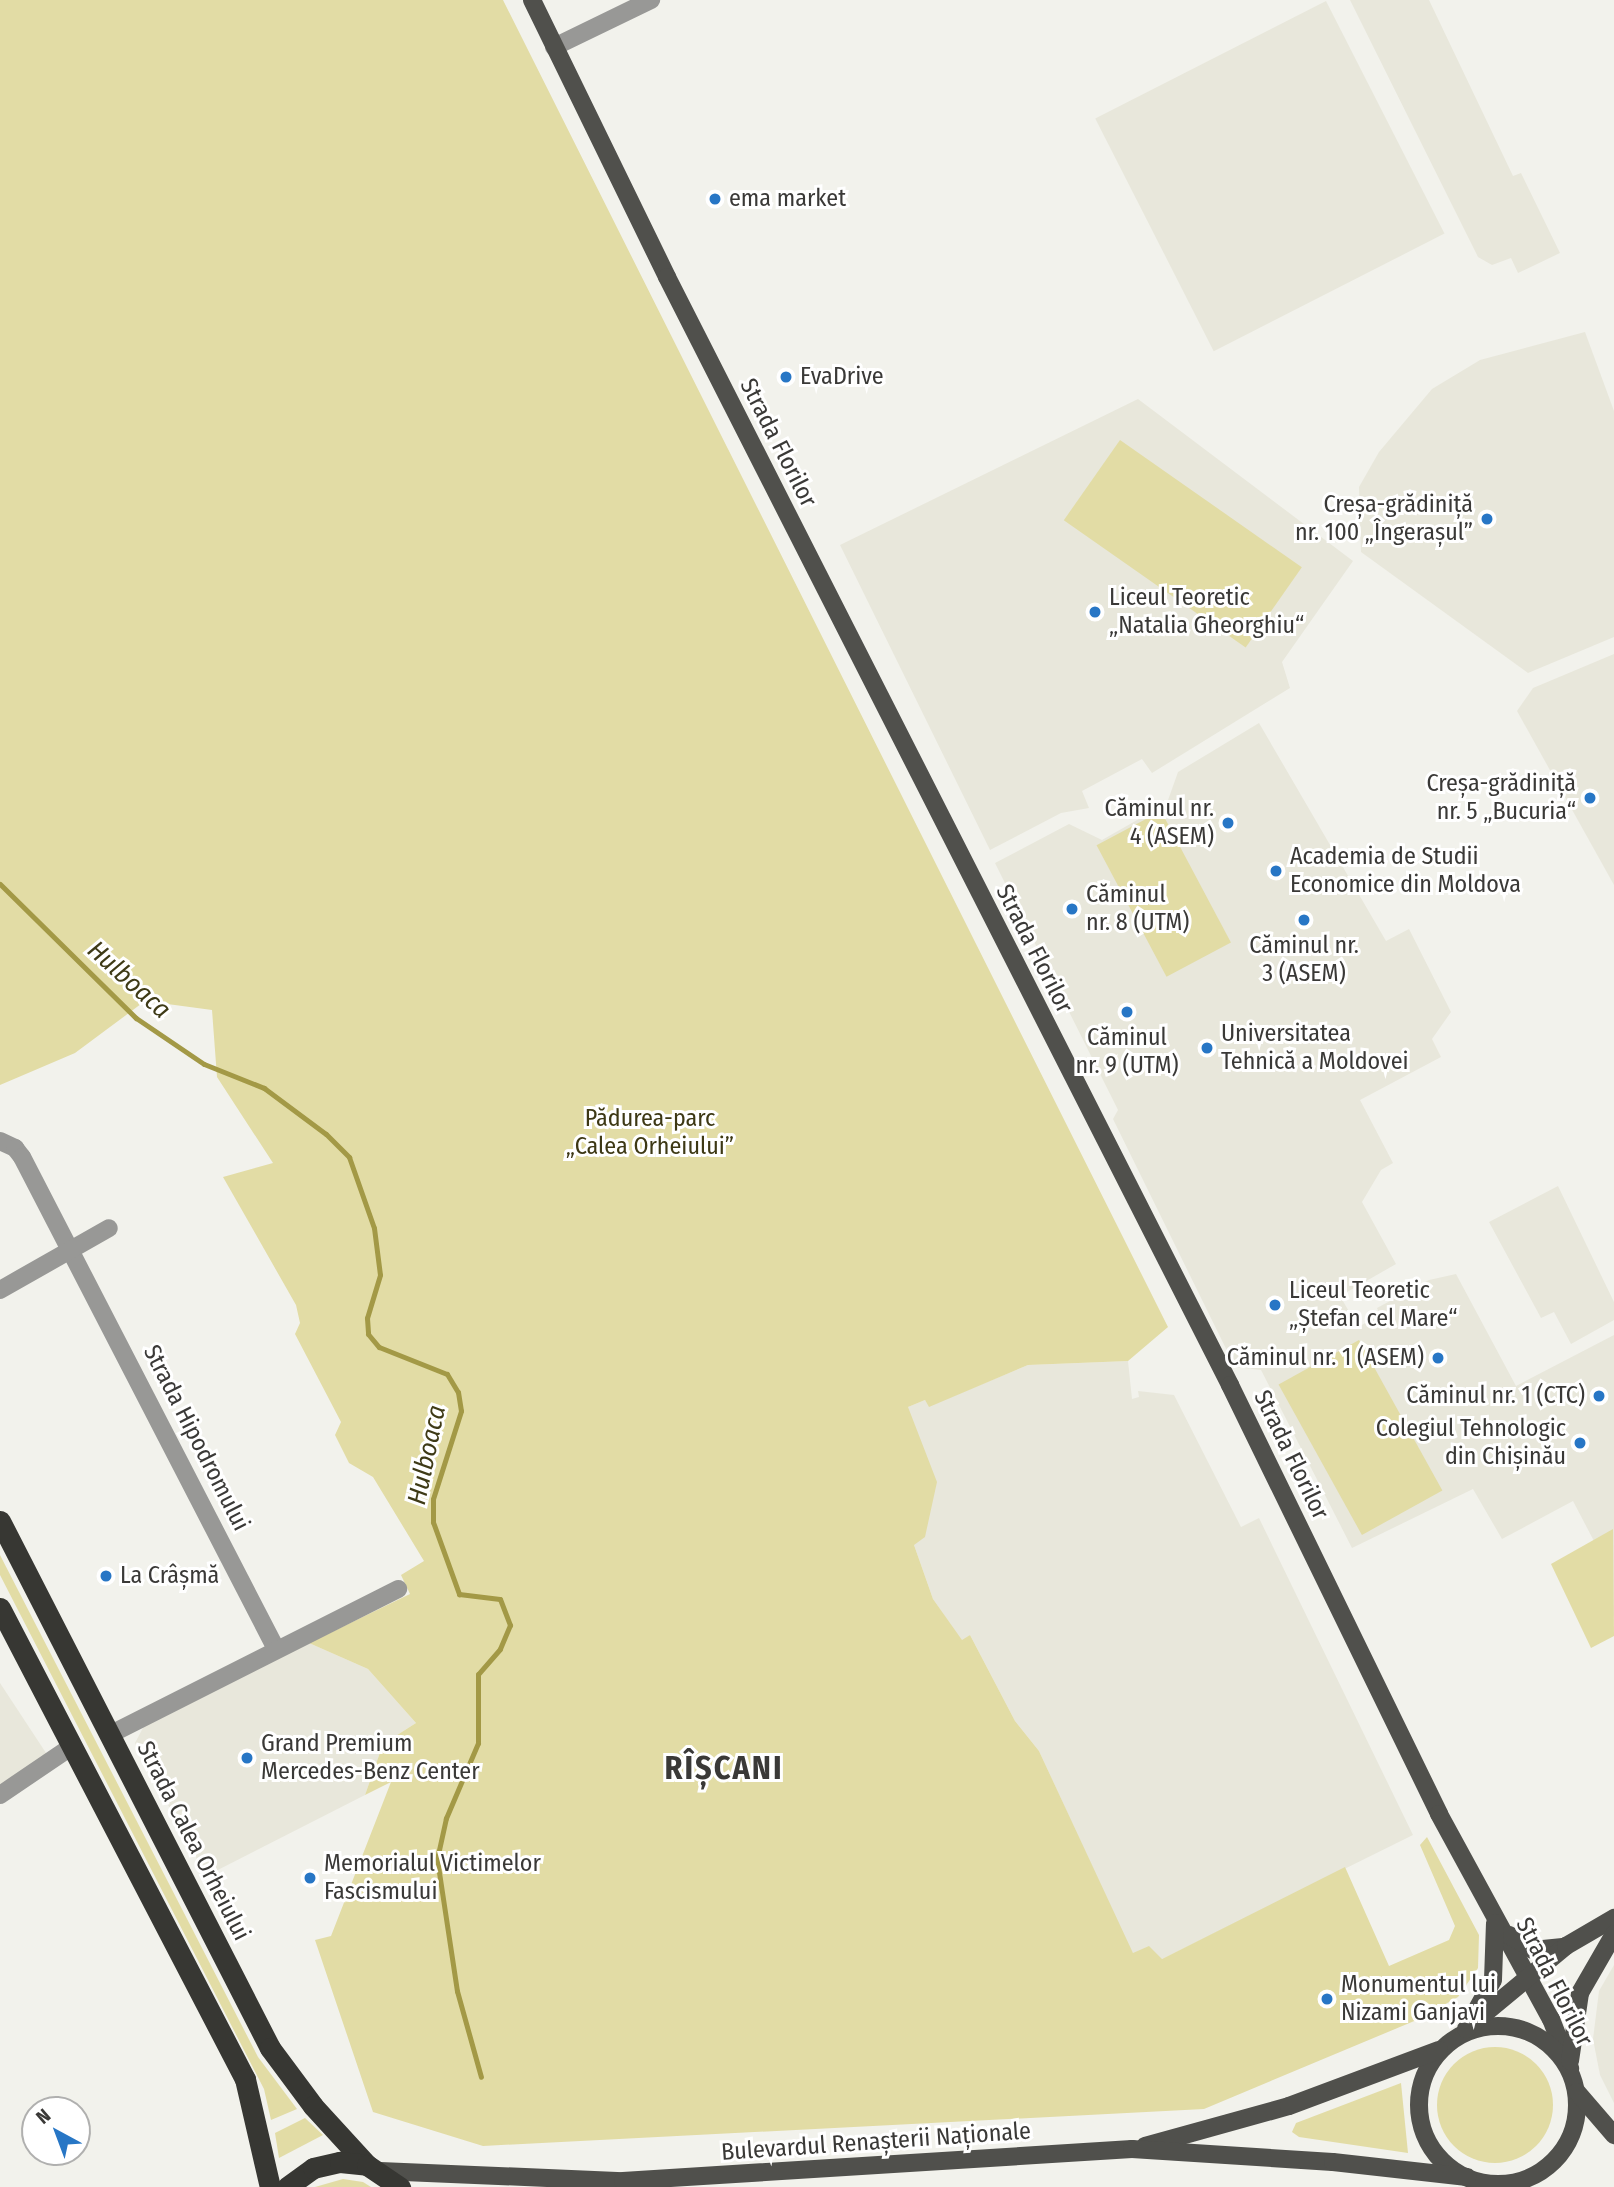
<!DOCTYPE html>
<meta charset="utf-8">
<style>
body{margin:0}
#map{position:relative;width:1614px;height:2187px;overflow:hidden;background:#f2f2ec;font-family:"Fira Sans Condensed",sans-serif}
div>[style]{position:absolute}
.built>*{inset:0;background:#e8e7db;transform-origin:0 0}
.green>*{inset:0;background:#e2dca5;transform-origin:0 0}
.round{border-radius:50%}
.stream>*{height:5px;margin:-2.5px;padding:0 2.5px;transform-origin:2.5px;border-radius:2.5px;background:#a39946}
.minor>*{height:18px;margin:-9px;padding:0 9px;transform-origin:9px;border-radius:9px;background:#989896}
.major>*{height:18px;margin:-9px;padding:0 9px;transform-origin:9px;border-radius:9px;background:#50504c}
.major>.ring{margin:-9px;padding:0;box-sizing:content-box;background:none;border:18px solid #50504c;border-radius:50%}
.highway>*{height:21px;margin:-10.5px;padding:0 10.5px;transform-origin:10.5px;border-radius:10.5px;background:#373733}
.dots>*{width:19px;height:19px;translate:-50% -50%;box-sizing:border-box;border:4px solid #fff;border-radius:50%}
span{translate:-50% -50%;white-space:nowrap;text-align:center;line-height:1.15;-webkit-text-stroke:6px #fff;paint-order:stroke}
.poi-label{font-size:24px;color:#3a3937}
.left{translate:0 -50%;text-align:left}
.right{translate:-100% -50%;text-align:right}
.street-label{font-size:24px;color:#3a3937}
.park-label{font-size:24px;color:#3d3814}
.water-label{font-size:26px;color:#3e3a16;font-style:italic}
.district-label{font-size:32px;color:#3a3937;font-weight:700;letter-spacing:2px}
.north{position:absolute;left:21px;top:2096px;width:70px;height:70px;box-sizing:border-box;background:#fff;border:2px solid #b0b0af;border-radius:50%;rotate:319deg;font-size:19px;font-weight:700;line-height:28px;text-align:center;color:#3a3937}
.north::after{content:'';display:block;margin:auto;width:24px;height:32px;background:#2776c5;clip-path:polygon(50% 0,100% 100%,50% 72%,0 100%)}
</style>
<div id="map">
<div class="built">
<i style="clip-path:polygon(1350px 0,1429px 0,1513px 176px,1521px 173px,1560px 253px,1518px 273px,1511px 258px,1492px 265px,1478px 257px)"></i>
<i style="left:1326px;top:1px;width:261px;height:259px;rotate:63deg"></i>
<i style="clip-path:polygon(1585px 332px,1614px 411px,1614px 637px,1528px 673px,1361px 552px,1359px 487px,1379px 452px,1432px 389px,1480px 360px)"></i>
<i style="clip-path:polygon(1138px 399px,1353px 561px,1282px 662px,1290px 688px,1152px 773px,1142px 759px,1082px 791px,1089px 808px,1061px 813px,990px 850px,840px 545px)"></i>
<i style="clip-path:polygon(1614px 654px,1614px 885px,1517px 711px,1533px 688px)"></i>
<i style="clip-path:polygon(1259px 723px,1386px 941px,1409px 929px,1451px 1012px,1432px 1039px,1441px 1057px,1360px 1100px,1393px 1163px,1381px 1170px,1362px 1202px,1396px 1264px,1340px 1296px,1358px 1327px,1380px 1315px,1377px 1308px,1429px 1280px,1456px 1274px,1516px 1386px,1614px 1335px,1614px 1619px,1595px 1543px,1573px 1501px,1502px 1539px,1473px 1489px,1352px 1548px,1261px 1370px,1235px 1367px,1113px 1119px,1118px 1110px,995px 863px,1069px 824px,1102px 840px,1167px 803px,1178px 772px)"></i>
<i style="clip-path:polygon(1558px 1186px,1614px 1302px,1614px 1320px,1571px 1344px,1554px 1312px,1541px 1318px,1489px 1222px)"></i>
<i style="clip-path:polygon(1128px 1361px,1132px 1399px,1139px 1397px,1138px 1391px,1174px 1395px,1241px 1527px,1259px 1518px,1413px 1835px,1162px 1959px,1133px 1953px,1129px 1946px,1039px 1751px,1015px 1721px,970px 1635px,962px 1641px,933px 1599px,914px 1545px,908px 1407px,925px 1400px,929px 1406px,1028px 1365px)"></i>
<i style="clip-path:polygon(309px 1643px,368px 1669px,416px 1723px,383px 1744px,365px 1795px,206px 1876px,135px 1743px,145px 1724px)"></i>
<i style="clip-path:polygon(0 1683px,48px 1756px,0 1788px)"></i>
<i style="clip-path:polygon(1614px 1965px,1614px 2103px,1600px 2075px,1593px 2039px,1599px 1991px)"></i>
</div>
<div class="green">
<i style="clip-path:polygon(0 0,503px 0,1168px 1327px,1128px 1361px,1028px 1365px,929px 1407px,925px 1400px,908px 1407px,937px 1482px,925px 1537px,914px 1545px,933px 1599px,962px 1640px,970px 1635px,1015px 1721px,1039px 1751px,1133px 1953px,1149px 1946px,1162px 1959px,1345px 1867px,1389px 1966px,1449px 1940px,1455px 1926px,1420px 1845px,1427px 1837px,1479px 1935px,1478px 1968px,1458px 1997px,1419px 2019px,1204px 2109px,483px 2146px,373px 2112px,315px 1940px,331px 1936px,391px 1782px,365px 1795px,383px 1744px,416px 1723px,368px 1669px,309px 1643px,410px 1594px,401px 1575px,424px 1561px,373px 1477px,349px 1463px,335px 1435px,341px 1422px,295px 1334px,300px 1323px,296px 1305px,223px 1177px,273px 1163px,217px 1077px,212px 1010px,145px 1001px,75px 1053px,0 1085px)"></i>
<i style="left:1120px;top:440px;width:222px;height:98px;rotate:35deg"></i>
<i style="left:1161px;top:811px;width:149px;height:73px;rotate:62deg"></i>
<i style="left:1359px;top:1340px;width:172px;height:92px;rotate:61deg"></i>
<i style="clip-path:polygon(1613px 1529px,1614px 1636px,1591px 1648px,1551px 1564px)"></i>
<i style="clip-path:polygon(0 1555px,258px 2057px,297px 2109px,271px 2120px,264px 2089px,0 1575px)"></i>
<i class="round" style="left:1437px;top:2047px;width:116px;height:116px"></i>
<i style="clip-path:polygon(1401px 2083px,1408px 2153px,1299px 2137px,1292px 2132px,1296px 2123px)"></i>
<i style="clip-path:polygon(305px 2118px,323px 2135px,279px 2158px,275px 2133px)"></i>
<i style="clip-path:polygon(343px 2179px,363px 2182px,371px 2187px,315px 2187px)"></i>
</div>
<div class="stream">
<i style="left:0;top:884px;width:191px;rotate:44.6deg"></i>
<i style="left:136px;top:1018px;width:82px;rotate:34.1deg"></i>
<i style="left:204px;top:1064px;width:65px;rotate:21.8deg"></i>
<i style="left:264px;top:1088px;width:77px;rotate:36.6deg"></i>
<i style="left:326px;top:1134px;width:33px;rotate:45deg"></i>
<i style="left:349px;top:1157px;width:75px;rotate:70.6deg"></i>
<i style="left:374px;top:1228px;width:47px;rotate:82.7deg"></i>
<i style="left:380px;top:1275px;width:45px;rotate:106.8deg"></i>
<i style="left:367px;top:1318px;width:16px;rotate:86deg"></i>
<i style="left:368px;top:1334px;width:17px;rotate:50deg"></i>
<i style="left:379px;top:1347px;width:73px;rotate:21.7deg"></i>
<i style="left:447px;top:1374px;width:21px;rotate:59deg"></i>
<i style="left:458px;top:1392px;width:19px;rotate:81deg"></i>
<i style="left:461px;top:1411px;width:92px;rotate:107.7deg"></i>
<i style="left:433px;top:1499px;width:23px;rotate:90deg"></i>
<i style="left:433px;top:1522px;width:77px;rotate:70.1deg"></i>
<i style="left:459px;top:1594px;width:41px;rotate:7deg"></i>
<i style="left:500px;top:1599px;width:28px;rotate:69deg"></i>
<i style="left:510px;top:1625px;width:26px;rotate:113deg"></i>
<i style="left:500px;top:1649px;width:33px;rotate:131deg"></i>
<i style="left:478px;top:1674px;width:69px;rotate:90deg"></i>
<i style="left:478px;top:1743px;width:82px;rotate:113.1deg"></i>
<i style="left:446px;top:1818px;width:42px;rotate:102.4deg"></i>
<i style="left:437px;top:1859px;width:134px;rotate:81.4deg"></i>
<i style="left:457px;top:1991px;width:89px;rotate:74.4deg"></i>
</div>
<div class="minor">
<i style="left:554px;top:47px;width:108px;rotate:-25.9deg"></i>
<i style="left:0;top:1141px;width:17px;rotate:25deg"></i>
<i style="left:15px;top:1148px;width:11px;rotate:52deg"></i>
<i style="left:22px;top:1157px;width:554px;rotate:62.69deg"></i>
<i style="left:0;top:1290px;width:125px;rotate:-29.6deg"></i>
<i style="left:109px;top:1735px;width:324px;rotate:-26.8deg"></i>
<i style="left:0;top:1795px;width:86px;rotate:-34.1deg"></i>
</div>
<div class="major">
<i style="left:532px;top:0;width:308px;rotate:64deg"></i>
<i style="left:667px;top:277px;width:1243px;rotate:63.06deg"></i>
<i style="left:1230px;top:1385px;width:477px;rotate:64deg"></i>
<i style="left:1439px;top:1814px;width:234px;rotate:61.4deg"></i>
<i style="left:1551px;top:2019px;width:53px;rotate:68.8deg"></i>
<i style="left:1509px;top:1935px;width:28px;rotate:32deg"></i>
<i style="left:1533px;top:1950px;width:30px;rotate:-6deg"></i>
<i style="left:1472px;top:2018px;width:43px;rotate:-61.1deg"></i>
<i style="left:1493px;top:1980px;width:57px;rotate:-88deg"></i>
<i class="ring" style="left:1419px;top:2026px;width:140px;height:140px"></i>
<i style="left:1466px;top:2029px;width:130px;rotate:-39.7deg"></i>
<i style="left:1566px;top:1946px;width:56px;rotate:-30.3deg"></i>
<i style="left:1570px;top:2061px;width:69px;rotate:-81.6deg"></i>
<i style="left:1580px;top:1993px;width:68px;rotate:-60deg"></i>
<i style="left:1577px;top:2092px;width:57px;rotate:49.3deg"></i>
<i style="left:1145px;top:2146px;width:149px;rotate:-15.5deg"></i>
<i style="left:1289px;top:2106px;width:160px;rotate:-20.5deg"></i>
<i style="left:380px;top:2171px;width:243px;rotate:2.4deg"></i>
<i style="left:623px;top:2181px;width:510px;rotate:-3.6deg"></i>
<i style="left:1132px;top:2149px;width:201px;rotate:3.7deg"></i>
<i style="left:1333px;top:2162px;width:135px;rotate:6.4deg"></i>
</div>
<div class="highway">
<i style="left:0;top:1521px;width:592px;rotate:62.87deg"></i>
<i style="left:270px;top:2048px;width:72px;rotate:53.4deg"></i>
<i style="left:313px;top:2106px;width:80px;rotate:47.5deg"></i>
<i style="left:0;top:1608px;width:531px;rotate:62.52deg"></i>
<i style="left:245px;top:2079px;width:111px;rotate:77deg"></i>
<i style="left:287px;top:2187px;width:32px;rotate:-36deg"></i>
<i style="left:313px;top:2168px;width:28px;rotate:-13deg"></i>
<i style="left:340px;top:2162px;width:27px;rotate:6deg"></i>
<i style="left:367px;top:2165px;width:40px;rotate:34deg"></i>
</div>
<div class="dots">
<i style="left:715px;top:199px;background:#2776c5"></i>
<i style="left:786px;top:377px;background:#2776c5"></i>
<i style="left:1487px;top:519px;background:#2776c5"></i>
<i style="left:1095px;top:612px;background:#2776c5"></i>
<i style="left:1590px;top:798px;background:#2776c5"></i>
<i style="left:1228px;top:823px;background:#2776c5"></i>
<i style="left:1276px;top:871px;background:#2776c5"></i>
<i style="left:1072px;top:909px;background:#2776c5"></i>
<i style="left:1304px;top:920px;background:#2776c5"></i>
<i style="left:1127px;top:1012px;background:#2776c5"></i>
<i style="left:1207px;top:1048px;background:#2776c5"></i>
<i style="left:1275px;top:1305px;background:#2776c5"></i>
<i style="left:1438px;top:1358px;background:#2776c5"></i>
<i style="left:1599px;top:1396px;background:#2776c5"></i>
<i style="left:1580px;top:1443px;background:#2776c5"></i>
<i style="left:106px;top:1576px;background:#2776c5"></i>
<i style="left:247px;top:1758px;background:#2776c5"></i>
<i style="left:310px;top:1878px;background:#2776c5"></i>
<i style="left:1327px;top:1999px;background:#2776c5"></i>
</div>
<div class="poi-label">
<span class="left" style="left:729px;top:199px">ema market</span>
<span class="left" style="left:800px;top:377px">EvaDrive</span>
<span class="right" style="left:1473px;top:519px">Creșa-grădiniță<br>nr. 100 „Îngerașul”</span>
<span class="left" style="left:1109px;top:612px">Liceul Teoretic<br>„Natalia Gheorghiu“</span>
<span class="right" style="left:1576px;top:798px">Creșa-grădiniță<br>nr. 5 „Bucuria“</span>
<span class="right" style="left:1214px;top:823px">Căminul nr.<br>4 (ASEM)</span>
<span class="left" style="left:1290px;top:871px">Academia de Studii<br>Economice din Moldova</span>
<span class="left" style="left:1086px;top:909px">Căminul<br>nr. 8 (UTM)</span>
<span style="left:1304px;top:960px">Căminul nr.<br>3 (ASEM)</span>
<span class="left" style="left:1221px;top:1048px">Universitatea<br>Tehnică a Moldovei</span>
<span style="left:1127px;top:1052px">Căminul<br>nr. 9 (UTM)</span>
<span class="left" style="left:1289px;top:1305px">Liceul Teoretic<br>„Ștefan cel Mare“</span>
<span class="right" style="left:1424px;top:1358px">Căminul nr. 1 (ASEM)</span>
<span class="right" style="left:1585px;top:1396px">Căminul nr. 1 (CTC)</span>
<span class="right" style="left:1566px;top:1443px">Colegiul Tehnologic<br>din Chișinău</span>
<span class="left" style="left:120px;top:1576px">La Crâșmă</span>
<span class="left" style="left:261px;top:1758px">Grand Premium<br>Mercedes-Benz Center</span>
<span class="left" style="left:324px;top:1878px">Memorialul Victimelor<br>Fascismului</span>
<span class="left" style="left:1341px;top:1999px">Monumentul lui<br>Nizami Ganjavi</span>
</div>
<div class="street-label">
<span style="left:778px;top:443px;rotate:63deg">Strada Florilor</span>
<span style="left:1034px;top:949px;rotate:63deg">Strada Florilor</span>
<span style="left:196px;top:1438px;rotate:63deg">Strada Hipodromului</span>
<span style="left:1291px;top:1455px;rotate:64deg">Strada Florilor</span>
<span style="left:193px;top:1841px;rotate:63deg">Strada Calea Orheiului</span>
<span style="left:1554px;top:1982px;rotate:63deg">Strada Florilor</span>
<span style="left:876px;top:2142px;rotate:-4deg">Bulevardul Renașterii Naționale</span>
</div>
<div class="park-label">
<span style="left:650px;top:1133px">Pădurea-parc<br>„Calea Orheiului”</span>
</div>
<div class="water-label">
<span style="left:129px;top:980px;rotate:42deg">Hulboaca</span>
<span style="left:427px;top:1455px;rotate:-78deg">Hulboaca</span>
</div>
<div class="district-label">
<span style="left:724px;top:1768px">RÎȘCANI</span>
</div>
<div class="north">N</div>
</div>
